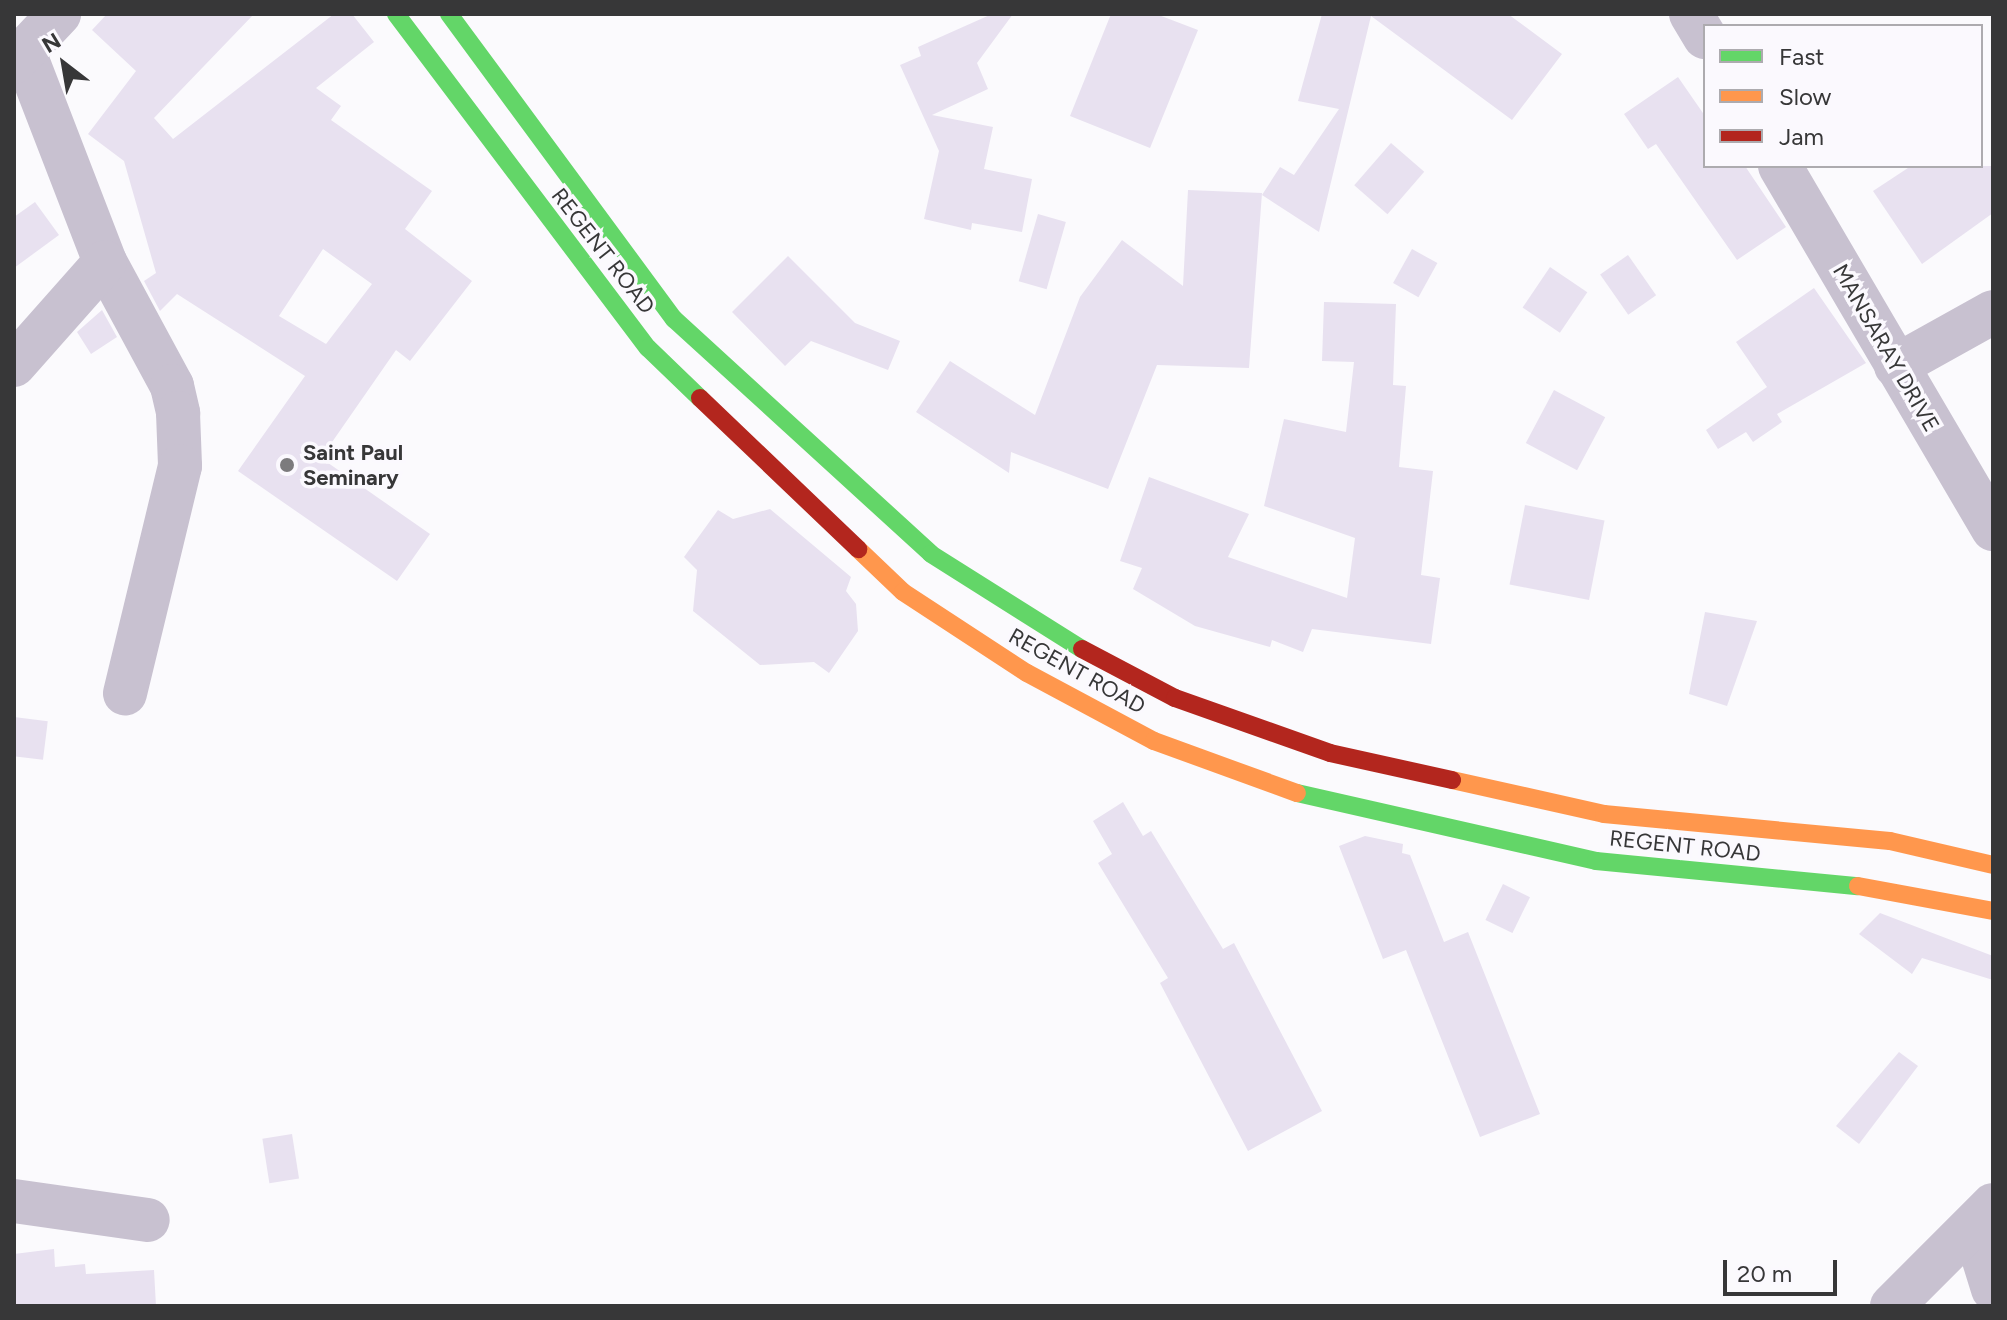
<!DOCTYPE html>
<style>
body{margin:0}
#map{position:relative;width:2007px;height:1320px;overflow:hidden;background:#fbfafd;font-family:Figtree,sans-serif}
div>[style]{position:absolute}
.building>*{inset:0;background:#e8e1f0;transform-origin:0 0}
.street>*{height:44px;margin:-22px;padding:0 22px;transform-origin:22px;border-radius:22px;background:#c8c1d0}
.fast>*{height:18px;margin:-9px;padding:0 9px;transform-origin:9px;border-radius:9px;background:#63d668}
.slow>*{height:18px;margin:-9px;padding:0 9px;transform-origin:9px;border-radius:9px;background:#ff974d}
.jam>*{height:18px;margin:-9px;padding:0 9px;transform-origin:9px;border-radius:9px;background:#b3261e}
.dots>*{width:22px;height:22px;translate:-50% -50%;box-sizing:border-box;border:4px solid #fbf9fe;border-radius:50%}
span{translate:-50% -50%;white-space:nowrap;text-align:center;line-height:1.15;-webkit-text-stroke:7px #fbf9fe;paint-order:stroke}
.street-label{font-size:22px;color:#373738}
.poi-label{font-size:22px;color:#373738;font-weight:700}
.left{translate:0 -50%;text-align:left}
.frame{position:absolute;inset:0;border:16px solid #373738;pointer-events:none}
.legend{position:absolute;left:1703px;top:24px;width:280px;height:144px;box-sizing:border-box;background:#fbf9fe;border:2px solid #adabaf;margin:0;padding:10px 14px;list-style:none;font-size:24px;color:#373738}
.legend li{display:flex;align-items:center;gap:16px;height:40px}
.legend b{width:40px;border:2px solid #adabaf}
.north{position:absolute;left:24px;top:24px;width:80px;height:80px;-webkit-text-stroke:6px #fbf9fe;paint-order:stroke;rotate:329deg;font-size:22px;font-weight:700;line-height:32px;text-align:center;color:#373738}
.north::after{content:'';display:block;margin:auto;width:28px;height:36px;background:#373738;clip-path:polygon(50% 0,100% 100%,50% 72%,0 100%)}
.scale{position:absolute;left:1723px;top:1260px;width:114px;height:36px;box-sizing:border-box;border:4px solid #373738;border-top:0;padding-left:10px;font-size:24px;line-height:28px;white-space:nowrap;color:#373738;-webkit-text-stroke:6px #fbf9fe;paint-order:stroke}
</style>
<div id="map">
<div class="building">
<i style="clip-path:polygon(evenodd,107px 14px,254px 14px,154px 118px,173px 139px,334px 14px,352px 14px,374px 42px,316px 88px,341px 106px,331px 120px,432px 191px,405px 229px,472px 281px,410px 361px,396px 350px,321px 458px,430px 534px,397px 581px,238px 471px,305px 376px,177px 294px,160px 311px,144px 281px,156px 273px,124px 161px,88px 134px,136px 71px,92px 30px,107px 14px,323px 249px,372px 284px,326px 344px,279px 316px,323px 249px)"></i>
<i style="clip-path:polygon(992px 14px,1013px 14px,977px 63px,988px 89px,932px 115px,993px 127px,984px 169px,1032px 179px,1022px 232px,972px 223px,971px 230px,924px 219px,939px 151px,900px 65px,921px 56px,918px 47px)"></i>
<i style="clip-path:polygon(1111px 14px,1156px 14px,1198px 30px,1150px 148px,1070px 116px)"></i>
<i style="clip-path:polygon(1322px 14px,1508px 14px,1562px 54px,1512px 120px,1371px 16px,1319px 232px,1262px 195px,1280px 167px,1294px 175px,1339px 109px,1298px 101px)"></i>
<i style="clip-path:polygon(1678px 77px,1705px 116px,1705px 166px,1745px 166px,1786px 227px,1737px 260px,1656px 144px,1648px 149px,1624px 114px)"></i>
<i style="left:1391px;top:143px;width:44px;height:56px;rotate:41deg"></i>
<i style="clip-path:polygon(1911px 166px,1993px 166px,1993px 213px,1922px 264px,1873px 191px)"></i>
<i style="clip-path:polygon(1188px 190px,1262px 193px,1249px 368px,1157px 365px,1108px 489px,1011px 452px,1009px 473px,916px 412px,950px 361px,1035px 415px,1080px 297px,1122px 240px,1183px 286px)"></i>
<i style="clip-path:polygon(35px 202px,59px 235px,14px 268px,14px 217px)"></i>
<i style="left:1038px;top:214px;width:29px;height:70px;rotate:16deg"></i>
<i style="left:1412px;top:249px;width:29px;height:39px;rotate:29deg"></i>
<i style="left:1628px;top:255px;width:49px;height:34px;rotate:55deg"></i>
<i style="clip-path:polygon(788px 256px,855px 323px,900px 341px,888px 370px,811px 341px,785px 366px,732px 312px)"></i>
<i style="left:1550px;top:267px;width:45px;height:49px;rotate:34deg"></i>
<i style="clip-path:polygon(1814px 288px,1866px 363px,1777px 414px,1782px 422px,1753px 442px,1746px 432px,1718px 449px,1706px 430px,1767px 387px,1736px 342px)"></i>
<i style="clip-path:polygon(1324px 302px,1396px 304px,1393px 385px,1406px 386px,1399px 467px,1433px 471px,1421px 575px,1440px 578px,1431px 644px,1312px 629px,1303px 652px,1272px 640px,1270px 647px,1195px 626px,1133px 589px,1142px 568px,1120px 561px,1149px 477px,1249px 514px,1228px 557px,1347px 598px,1355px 538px,1264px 506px,1284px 419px,1346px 432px,1354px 362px,1322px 361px)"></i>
<i style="clip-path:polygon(102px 310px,117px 337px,91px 354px,77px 332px)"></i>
<i style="left:1554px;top:390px;width:58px;height:60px;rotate:28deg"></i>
<i style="left:1525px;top:505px;width:81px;height:81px;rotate:11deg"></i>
<i style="clip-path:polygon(770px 509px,851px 577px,846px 591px,856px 604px,858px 631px,829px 673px,814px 662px,760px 665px,693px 611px,697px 570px,684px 557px,718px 510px,733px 519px)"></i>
<i style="clip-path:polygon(1705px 612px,1757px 621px,1727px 706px,1689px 694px)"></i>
<i style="left:14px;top:717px;width:34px;height:39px;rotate:7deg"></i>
<i style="clip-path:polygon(1123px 802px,1143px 836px,1151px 831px,1223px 949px,1234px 943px,1322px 1111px,1248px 1151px,1160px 983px,1168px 978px,1098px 863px,1112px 854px,1093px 821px)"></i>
<i style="clip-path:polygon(1365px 836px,1403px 844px,1402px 853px,1410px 855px,1444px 942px,1468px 932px,1540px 1114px,1480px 1137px,1406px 950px,1383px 959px,1339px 846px)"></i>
<i style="left:1503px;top:884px;width:30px;height:40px;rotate:26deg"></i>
<i style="clip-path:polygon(1880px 913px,1993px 956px,1993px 980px,1922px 958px,1912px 974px,1859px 934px)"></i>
<i style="clip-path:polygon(1899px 1052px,1918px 1066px,1859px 1144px,1836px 1126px)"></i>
<i style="left:292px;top:1134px;width:45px;height:30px;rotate:81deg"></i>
<i style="clip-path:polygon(54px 1249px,55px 1267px,85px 1264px,86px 1274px,154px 1270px,156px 1306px,14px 1306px,14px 1254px)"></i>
</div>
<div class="street">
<i style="left:1691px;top:14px;width:27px;rotate:59deg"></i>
<i style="left:24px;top:52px;width:225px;rotate:68.9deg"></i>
<i style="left:105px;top:262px;width:141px;rotate:61.6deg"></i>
<i style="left:172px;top:386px;width:28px;rotate:77deg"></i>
<i style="left:178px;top:413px;width:53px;rotate:87.8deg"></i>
<i style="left:180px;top:466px;width:234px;rotate:103.6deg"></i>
<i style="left:14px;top:62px;width:66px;rotate:-46.8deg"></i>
<i style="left:1780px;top:166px;width:421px;rotate:59.6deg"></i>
<i style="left:14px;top:365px;width:137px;rotate:-48.5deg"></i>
<i style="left:1896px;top:366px;width:111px;rotate:-29.1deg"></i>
<i style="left:14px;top:1201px;width:135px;rotate:8.1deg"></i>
<i style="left:1974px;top:1228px;width:64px;rotate:72.7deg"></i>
<i style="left:1892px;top:1306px;width:143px;rotate:-45deg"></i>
</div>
<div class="fast">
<i style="left:396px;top:14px;width:418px;rotate:53deg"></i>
<i style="left:648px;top:348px;width:72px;rotate:43.9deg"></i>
<i style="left:449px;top:14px;width:379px;rotate:53.6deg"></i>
<i style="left:674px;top:319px;width:348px;rotate:42.4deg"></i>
<i style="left:931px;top:554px;width:178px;rotate:32.2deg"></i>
<i style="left:1297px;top:793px;width:307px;rotate:12.8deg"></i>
<i style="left:1596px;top:861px;width:263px;rotate:5.5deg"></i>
</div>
<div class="slow">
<i style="left:858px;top:549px;width:62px;rotate:43.7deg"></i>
<i style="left:903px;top:592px;width:148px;rotate:33.2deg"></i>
<i style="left:1027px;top:673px;width:144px;rotate:28.2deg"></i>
<i style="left:1154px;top:741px;width:152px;rotate:20deg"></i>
<i style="left:1452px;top:780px;width:156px;rotate:12.6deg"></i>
<i style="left:1604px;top:814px;width:287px;rotate:5.4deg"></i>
<i style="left:1890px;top:841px;width:106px;rotate:13.1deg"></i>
<i style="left:1858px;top:886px;width:137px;rotate:10.5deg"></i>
</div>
<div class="jam">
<i style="left:700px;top:398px;width:219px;rotate:43.7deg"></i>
<i style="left:1082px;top:649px;width:105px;rotate:27.8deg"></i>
<i style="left:1175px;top:698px;width:164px;rotate:19.5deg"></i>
<i style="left:1330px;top:753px;width:125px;rotate:12.5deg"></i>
</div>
<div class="dots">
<i style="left:287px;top:465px;background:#7c7b7d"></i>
</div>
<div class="street-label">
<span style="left:603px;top:251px;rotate:52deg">REGENT ROAD</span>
<span style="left:1886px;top:348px;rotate:60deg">MANSARAY DRIVE</span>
<span style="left:1077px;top:671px;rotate:29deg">REGENT ROAD</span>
<span style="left:1685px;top:846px;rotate:6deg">REGENT ROAD</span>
</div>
<div class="poi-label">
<span class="left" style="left:303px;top:465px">Saint Paul<br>Seminary</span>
</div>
<div class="frame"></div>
<ul class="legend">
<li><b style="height:10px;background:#63d668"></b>Fast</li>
<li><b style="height:10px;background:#ff974d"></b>Slow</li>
<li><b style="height:10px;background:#b3261e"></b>Jam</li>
</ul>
<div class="north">N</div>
<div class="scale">20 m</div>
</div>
